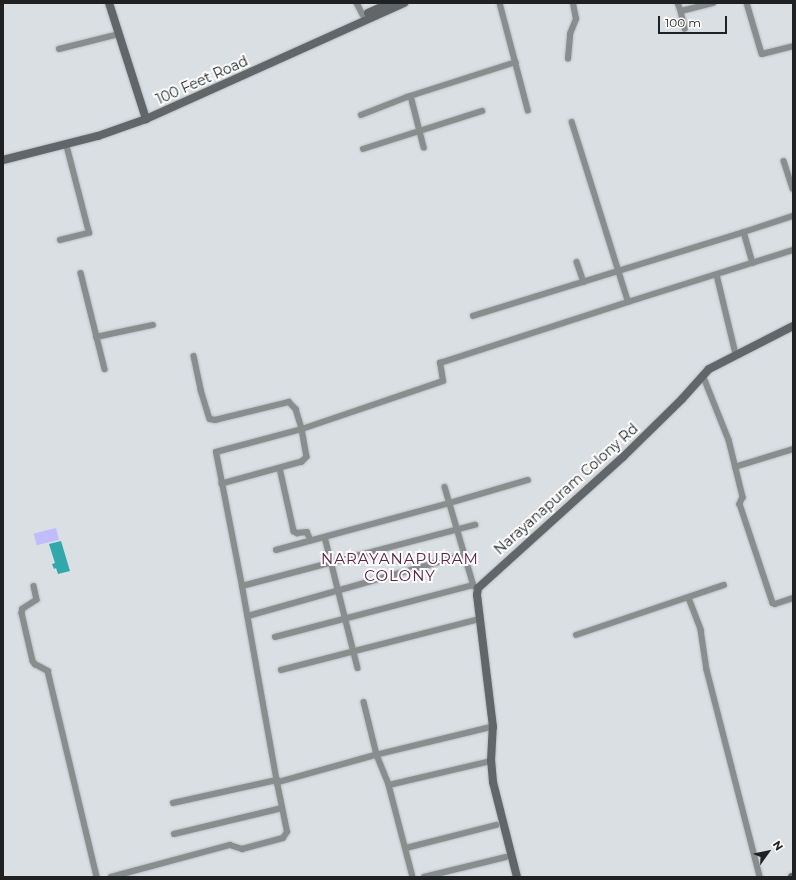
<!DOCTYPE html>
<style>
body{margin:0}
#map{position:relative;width:796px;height:880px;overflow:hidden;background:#dadfe4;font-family:Montserrat,sans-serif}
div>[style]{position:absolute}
.green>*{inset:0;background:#c0bdfe;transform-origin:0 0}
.water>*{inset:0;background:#32a7ac}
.roads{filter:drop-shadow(0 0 1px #b8bdc1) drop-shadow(0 0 1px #b8bdc1)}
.street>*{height:5.5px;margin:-2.75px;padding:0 2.75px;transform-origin:2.75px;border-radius:2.75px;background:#8a8d8e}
.secondary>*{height:8px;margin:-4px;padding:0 4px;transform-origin:4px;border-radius:4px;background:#626668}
span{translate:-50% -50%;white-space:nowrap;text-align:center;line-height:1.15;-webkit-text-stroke:4px #fff;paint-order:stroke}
.street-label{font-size:14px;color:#1f2122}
.neighbourhood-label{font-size:15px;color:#602142;letter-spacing:1px}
.frame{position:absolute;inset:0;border:4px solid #1f2122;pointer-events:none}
.north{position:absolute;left:748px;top:832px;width:40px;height:40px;-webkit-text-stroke:3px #fff;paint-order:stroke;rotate:57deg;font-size:11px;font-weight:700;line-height:16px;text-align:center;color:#1f2122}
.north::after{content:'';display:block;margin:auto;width:14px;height:18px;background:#1f2122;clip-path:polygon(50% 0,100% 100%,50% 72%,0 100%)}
.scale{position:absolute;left:658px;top:16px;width:69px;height:18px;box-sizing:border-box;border:2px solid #1f2122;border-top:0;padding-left:5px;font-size:12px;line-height:14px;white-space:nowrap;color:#1f2122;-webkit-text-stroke:3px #fff;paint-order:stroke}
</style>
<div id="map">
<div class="green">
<i style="left:56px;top:528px;width:12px;height:23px;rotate:76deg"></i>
</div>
<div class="water">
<i style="clip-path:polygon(61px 541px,70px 571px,58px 574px,56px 568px,54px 569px,52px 564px,55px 563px,49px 544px)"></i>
</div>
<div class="roads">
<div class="street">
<i style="left:357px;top:3px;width:13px;rotate:63deg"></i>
<i style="left:500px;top:3px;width:111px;rotate:75.3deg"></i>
<i style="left:678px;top:3px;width:9px;rotate:69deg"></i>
<i style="left:681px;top:11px;width:33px;rotate:-14deg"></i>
<i style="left:747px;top:3px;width:53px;rotate:73.6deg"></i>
<i style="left:762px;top:54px;width:32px;rotate:-14deg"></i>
<i style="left:681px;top:11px;width:18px;rotate:77deg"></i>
<i style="left:59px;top:49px;width:62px;rotate:-14deg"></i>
<i style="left:568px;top:59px;width:25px;rotate:-85deg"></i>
<i style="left:570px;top:34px;width:16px;rotate:-68deg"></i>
<i style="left:576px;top:19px;width:16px;rotate:-101deg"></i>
<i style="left:411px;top:96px;width:53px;rotate:75.7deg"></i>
<i style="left:361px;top:115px;width:49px;rotate:-21.4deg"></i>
<i style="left:407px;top:97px;width:114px;rotate:-17.8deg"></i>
<i style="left:363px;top:149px;width:125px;rotate:-17.7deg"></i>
<i style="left:784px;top:161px;width:29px;rotate:72deg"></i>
<i style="left:744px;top:232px;width:52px;rotate:-18.1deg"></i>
<i style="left:60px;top:240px;width:30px;rotate:-14deg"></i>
<i style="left:89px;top:233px;width:92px;rotate:-104.5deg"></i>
<i style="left:577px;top:262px;width:21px;rotate:71deg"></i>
<i style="left:81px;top:273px;width:99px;rotate:76deg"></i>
<i style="left:717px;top:275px;width:81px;rotate:76.5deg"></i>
<i style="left:628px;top:302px;width:173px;rotate:-17.5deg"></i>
<i style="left:473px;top:316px;width:284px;rotate:-17.2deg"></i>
<i style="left:744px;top:232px;width:32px;rotate:74deg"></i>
<i style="left:96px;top:337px;width:58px;rotate:-11.9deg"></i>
<i style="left:194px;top:356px;width:35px;rotate:78deg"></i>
<i style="left:201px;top:390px;width:30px;rotate:73deg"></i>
<i style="left:210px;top:419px;width:5px;rotate:11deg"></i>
<i style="left:215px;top:420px;width:76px;rotate:-13.7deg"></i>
<i style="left:289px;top:402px;width:10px;rotate:45deg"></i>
<i style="left:296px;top:409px;width:21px;rotate:73deg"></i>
<i style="left:302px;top:429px;width:28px;rotate:80deg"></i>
<i style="left:307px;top:457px;width:7px;rotate:135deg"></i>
<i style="left:302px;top:462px;width:83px;rotate:164.6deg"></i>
<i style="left:703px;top:375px;width:70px;rotate:68.2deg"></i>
<i style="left:729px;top:440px;width:59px;rotate:76.2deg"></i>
<i style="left:743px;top:497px;width:8px;rotate:113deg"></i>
<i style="left:740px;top:504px;width:104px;rotate:71.6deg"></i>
<i style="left:773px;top:603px;width:2px;rotate:27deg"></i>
<i style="left:775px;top:604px;width:19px;rotate:-18deg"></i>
<i style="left:735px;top:467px;width:61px;rotate:-17.2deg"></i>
<i style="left:280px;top:468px;width:65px;rotate:77.5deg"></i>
<i style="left:294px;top:531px;width:4px;rotate:34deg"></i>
<i style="left:297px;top:533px;width:10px;rotate:-6deg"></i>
<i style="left:307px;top:532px;width:9px;rotate:63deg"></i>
<i style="left:445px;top:487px;width:103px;rotate:73.7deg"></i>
<i style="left:325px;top:537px;width:135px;rotate:75.9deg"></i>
<i style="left:276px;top:550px;width:180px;rotate:-15.1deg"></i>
<i style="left:450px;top:503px;width:81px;rotate:-16.4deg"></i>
<i style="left:34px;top:586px;width:14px;rotate:78deg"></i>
<i style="left:37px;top:600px;width:17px;rotate:147deg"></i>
<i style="left:23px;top:609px;width:4px;rotate:104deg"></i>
<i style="left:22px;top:613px;width:49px;rotate:77.1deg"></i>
<i style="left:33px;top:661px;width:4px;rotate:56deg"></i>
<i style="left:35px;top:664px;width:15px;rotate:28deg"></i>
<i style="left:48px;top:671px;width:212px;rotate:76.6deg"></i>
<i style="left:242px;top:586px;width:241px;rotate:-14.7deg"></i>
<i style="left:689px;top:598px;width:34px;rotate:69deg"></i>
<i style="left:701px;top:630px;width:40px;rotate:81.5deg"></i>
<i style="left:707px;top:670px;width:214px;rotate:75.6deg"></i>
<i style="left:248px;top:616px;width:224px;rotate:-15.8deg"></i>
<i style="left:576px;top:635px;width:156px;rotate:-18.7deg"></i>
<i style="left:275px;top:637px;width:205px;rotate:-14.7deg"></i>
<i style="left:281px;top:670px;width:205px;rotate:-14.4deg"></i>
<i style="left:364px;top:702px;width:55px;rotate:76.2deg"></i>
<i style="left:377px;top:755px;width:32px;rotate:68deg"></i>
<i style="left:389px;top:785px;width:95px;rotate:75.4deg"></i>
<i style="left:493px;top:727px;width:119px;rotate:166.4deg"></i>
<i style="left:377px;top:755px;width:104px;rotate:164.4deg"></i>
<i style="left:277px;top:783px;width:200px;rotate:-100.1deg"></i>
<i style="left:242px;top:586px;width:136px;rotate:-101deg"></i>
<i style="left:216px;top:452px;width:89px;rotate:-15deg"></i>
<i style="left:302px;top:429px;width:149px;rotate:-18.8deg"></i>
<i style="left:443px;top:381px;width:18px;rotate:-99deg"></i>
<i style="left:440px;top:363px;width:198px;rotate:-18deg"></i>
<i style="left:628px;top:302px;width:188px;rotate:-107.4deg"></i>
<i style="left:389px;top:785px;width:105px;rotate:-13.2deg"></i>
<i style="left:173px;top:803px;width:107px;rotate:-12.5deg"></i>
<i style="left:174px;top:834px;width:111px;rotate:-13.5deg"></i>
<i style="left:406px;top:848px;width:93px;rotate:-14.3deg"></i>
<i style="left:111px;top:877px;width:123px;rotate:-15.1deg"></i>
<i style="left:230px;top:845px;width:13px;rotate:18deg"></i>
<i style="left:242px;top:849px;width:42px;rotate:-15deg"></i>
<i style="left:283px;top:838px;width:7px;rotate:-56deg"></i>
<i style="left:287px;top:832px;width:50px;rotate:-101.5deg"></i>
<i style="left:424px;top:877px;width:84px;rotate:-13.7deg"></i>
</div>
<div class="secondary">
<i style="left:109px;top:3px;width:122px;rotate:72.3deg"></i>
<i style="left:368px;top:13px;width:24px;rotate:-24deg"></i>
<i style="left:3px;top:160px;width:98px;rotate:-14.2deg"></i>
<i style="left:98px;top:136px;width:51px;rotate:-19.5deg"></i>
<i style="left:146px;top:119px;width:283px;rotate:-24.2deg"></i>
<i style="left:517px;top:877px;width:98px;rotate:-104.2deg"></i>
<i style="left:493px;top:782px;width:21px;rotate:-95deg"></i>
<i style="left:491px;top:761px;width:34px;rotate:-87deg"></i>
<i style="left:493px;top:727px;width:133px;rotate:-96.9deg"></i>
<i style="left:477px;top:595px;width:7px;rotate:-82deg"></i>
<i style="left:478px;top:588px;width:195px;rotate:-42.1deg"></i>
<i style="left:623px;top:457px;width:83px;rotate:-44.5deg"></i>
<i style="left:682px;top:399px;width:40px;rotate:-48deg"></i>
<i style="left:709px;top:369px;width:94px;rotate:-27.1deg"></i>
<i style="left:792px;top:877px;width:1px"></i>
</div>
</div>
<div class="street-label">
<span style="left:202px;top:80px;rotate:-24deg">100 Feet Road</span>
<span style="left:566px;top:489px;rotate:-42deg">Narayanapuram Colony Rd</span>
</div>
<div class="neighbourhood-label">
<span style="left:400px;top:567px">NARAYANAPURAM<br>COLONY</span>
</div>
<div class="frame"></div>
<div class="north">N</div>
<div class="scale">100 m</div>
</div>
